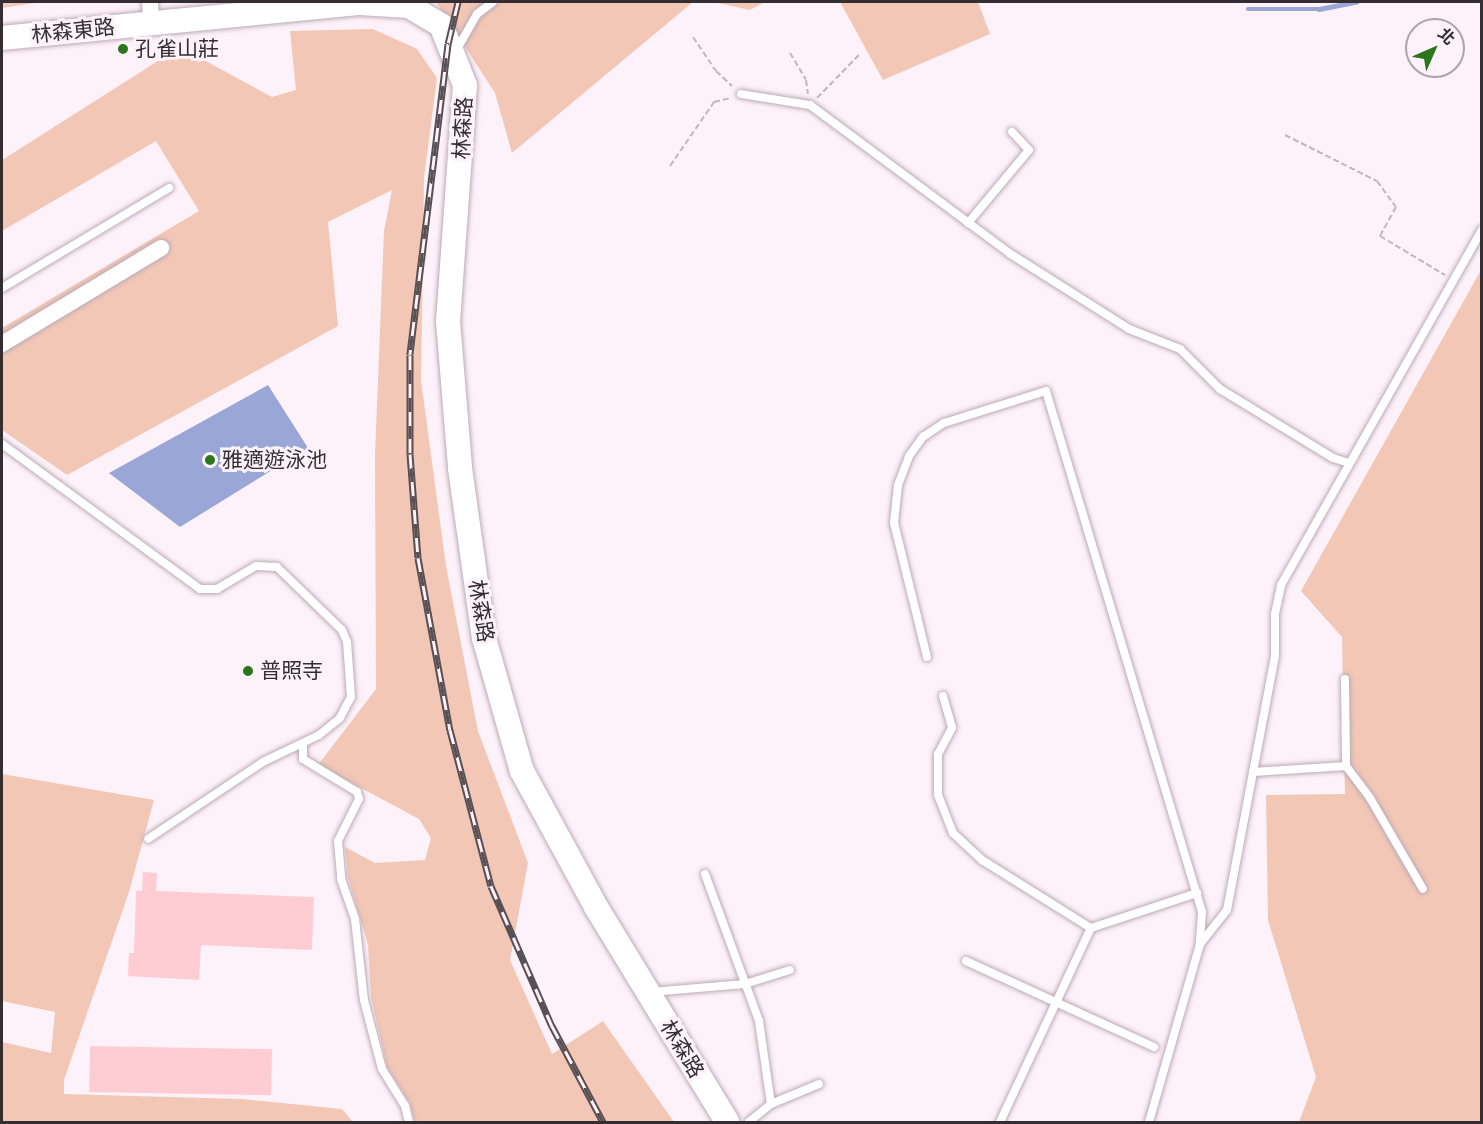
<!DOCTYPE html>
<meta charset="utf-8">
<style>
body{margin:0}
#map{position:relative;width:1483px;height:1124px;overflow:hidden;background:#fdf2f9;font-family:Montserrat,"Noto Sans TC",sans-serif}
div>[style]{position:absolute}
.green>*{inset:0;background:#f2c7b6}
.water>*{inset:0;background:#9aa6d5}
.stream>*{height:4.5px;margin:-2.25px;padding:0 2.25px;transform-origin:2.25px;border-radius:2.25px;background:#9aa6d5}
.building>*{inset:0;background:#fecdd3;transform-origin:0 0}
.path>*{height:2px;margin-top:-1px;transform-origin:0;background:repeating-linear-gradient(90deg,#c0b6bc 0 6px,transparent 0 9px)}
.roads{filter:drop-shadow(0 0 2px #bcaab6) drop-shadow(0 0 2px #bcaab6)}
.service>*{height:8px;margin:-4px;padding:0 4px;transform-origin:4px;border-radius:4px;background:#fff}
.minor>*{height:16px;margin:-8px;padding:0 8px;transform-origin:8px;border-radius:8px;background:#fff}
.secondary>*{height:24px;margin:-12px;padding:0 12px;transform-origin:12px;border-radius:12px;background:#fff}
.rail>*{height:7px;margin-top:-3.5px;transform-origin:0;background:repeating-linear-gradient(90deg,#fdf2f9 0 14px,#585054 0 28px);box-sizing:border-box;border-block:2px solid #585054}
.dots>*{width:16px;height:16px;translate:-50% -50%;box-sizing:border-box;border:3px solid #fdf2f9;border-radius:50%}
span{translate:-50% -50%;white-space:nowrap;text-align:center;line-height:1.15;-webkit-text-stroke:6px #fdf2f9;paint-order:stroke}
.street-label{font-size:21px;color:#342d31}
.poi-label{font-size:21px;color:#342d31}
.left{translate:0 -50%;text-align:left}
.frame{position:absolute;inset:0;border:3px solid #342d31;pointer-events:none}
.north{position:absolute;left:1405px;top:18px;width:60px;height:60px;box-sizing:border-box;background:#fdf2f9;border:2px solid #ada3a9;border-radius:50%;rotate:45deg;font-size:16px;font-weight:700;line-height:24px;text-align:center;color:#342d31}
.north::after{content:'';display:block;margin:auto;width:21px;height:27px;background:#2b761c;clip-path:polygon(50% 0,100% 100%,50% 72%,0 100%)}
</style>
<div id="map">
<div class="green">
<i style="clip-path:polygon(2px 2px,41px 2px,2px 8px)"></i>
<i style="clip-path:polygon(436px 2px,693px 2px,512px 153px,495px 93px)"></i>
<i style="clip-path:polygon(713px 2px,765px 2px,750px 10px)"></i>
<i style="clip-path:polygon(840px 2px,978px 2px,990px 34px,883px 80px)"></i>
<i style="clip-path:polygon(373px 29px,417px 49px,437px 78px,424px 178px,421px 380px,446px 566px,478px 731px,528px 863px,510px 960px,552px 1054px,603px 1021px,674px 1122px,415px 1122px,409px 1102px,387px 1067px,371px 997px,368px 944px,348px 878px,345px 847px,375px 863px,425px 860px,431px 838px,419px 819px,318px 765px,376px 689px,375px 455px,384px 231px,392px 190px,328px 222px,338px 326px,67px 475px,2px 430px,2px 328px,199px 211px,156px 141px,2px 231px,2px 160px,180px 47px,272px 97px,296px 90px,290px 31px)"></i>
<i style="clip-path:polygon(1481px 270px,1481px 1122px,1299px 1122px,1316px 1077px,1268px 920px,1266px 795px,1345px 794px,1342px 637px,1301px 591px)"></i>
<i style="clip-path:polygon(2px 774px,154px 800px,129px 892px,64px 1080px,64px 1094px,241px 1099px,342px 1109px,353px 1122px,2px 1122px,2px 1042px,51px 1053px,55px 1012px,2px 1001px)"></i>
</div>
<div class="water">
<i style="clip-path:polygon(268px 385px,308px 448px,180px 527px,109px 473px)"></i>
</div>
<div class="stream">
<i style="left:1248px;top:9px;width:71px"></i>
<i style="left:1319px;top:9px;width:38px;rotate:-11deg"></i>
</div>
<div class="building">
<i style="clip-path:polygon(143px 872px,157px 873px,156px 891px,314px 897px,312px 950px,201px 945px,199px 980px,128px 976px,129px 953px,134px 953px,136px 891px,142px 891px)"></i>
<i style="left:90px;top:1046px;width:182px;height:46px;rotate:1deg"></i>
</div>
<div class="path">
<i style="left:693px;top:37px;width:41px;rotate:55.9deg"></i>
<i style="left:716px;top:71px;width:22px;rotate:43deg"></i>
<i style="left:790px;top:53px;width:31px;rotate:59deg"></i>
<i style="left:806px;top:80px;width:14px;rotate:82deg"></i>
<i style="left:817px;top:98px;width:60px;rotate:-45.7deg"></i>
<i style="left:1285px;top:135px;width:103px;rotate:26.6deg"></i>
<i style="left:1377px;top:181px;width:32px;rotate:54deg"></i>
<i style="left:1396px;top:207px;width:33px;rotate:119deg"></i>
<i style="left:1380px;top:236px;width:76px;rotate:31deg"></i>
<i style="left:670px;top:166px;width:78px;rotate:-55.5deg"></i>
<i style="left:714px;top:102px;width:16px;rotate:-14deg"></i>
</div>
<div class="roads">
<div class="service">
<i style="left:456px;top:51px;width:43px;rotate:-60.4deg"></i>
<i style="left:477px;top:14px;width:20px;rotate:-37deg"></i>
<i style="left:741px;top:94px;width:70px;rotate:9.1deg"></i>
<i style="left:810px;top:105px;width:248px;rotate:36.6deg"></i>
<i style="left:1009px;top:253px;width:142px;rotate:32.3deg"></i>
<i style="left:1129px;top:329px;width:55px;rotate:21.4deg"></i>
<i style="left:1180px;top:349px;width:57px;rotate:45deg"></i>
<i style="left:1220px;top:389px;width:132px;rotate:31.4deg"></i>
<i style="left:1333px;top:458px;width:17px;rotate:17deg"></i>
<i style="left:968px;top:223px;width:95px;rotate:-50.1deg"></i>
<i style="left:1029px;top:150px;width:25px;rotate:-133deg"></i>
<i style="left:2px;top:288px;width:195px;rotate:-30.9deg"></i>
<i style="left:2px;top:444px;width:245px;rotate:36.2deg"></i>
<i style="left:200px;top:589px;width:17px"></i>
<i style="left:217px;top:589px;width:45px;rotate:-30.5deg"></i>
<i style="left:256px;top:566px;width:21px;rotate:3deg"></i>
<i style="left:277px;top:567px;width:91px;rotate:44.1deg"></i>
<i style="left:342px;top:630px;width:13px;rotate:67deg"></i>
<i style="left:347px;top:642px;width:55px;rotate:85.8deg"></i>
<i style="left:351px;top:697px;width:24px;rotate:118deg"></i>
<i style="left:340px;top:718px;width:27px;rotate:141deg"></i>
<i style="left:319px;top:735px;width:62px;rotate:154.3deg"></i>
<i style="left:263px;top:762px;width:138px;rotate:146.2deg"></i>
<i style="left:927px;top:657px;width:138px;rotate:-103.8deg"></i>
<i style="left:894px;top:523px;width:38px;rotate:-84deg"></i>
<i style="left:898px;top:485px;width:31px;rotate:-69deg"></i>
<i style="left:909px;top:456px;width:24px;rotate:-54deg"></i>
<i style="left:923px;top:437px;width:25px;rotate:-34deg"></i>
<i style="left:944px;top:423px;width:107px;rotate:-17.4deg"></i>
<i style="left:1046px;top:391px;width:544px;rotate:73.33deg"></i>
<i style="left:1202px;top:912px;width:31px;rotate:94deg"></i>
<i style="left:1345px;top:679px;width:87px;rotate:89.3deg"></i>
<i style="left:1346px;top:766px;width:40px;rotate:53deg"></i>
<i style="left:1370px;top:798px;width:105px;rotate:59.8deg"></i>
<i style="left:943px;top:696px;width:33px;rotate:74deg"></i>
<i style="left:952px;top:728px;width:30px;rotate:118deg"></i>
<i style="left:938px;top:754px;width:41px;rotate:90deg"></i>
<i style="left:938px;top:795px;width:41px;rotate:68.5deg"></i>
<i style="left:953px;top:833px;width:40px;rotate:43deg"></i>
<i style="left:982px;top:860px;width:128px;rotate:32deg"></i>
<i style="left:1091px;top:928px;width:112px;rotate:-18.3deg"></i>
<i style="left:303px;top:743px;width:16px;rotate:90deg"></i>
<i style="left:303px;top:759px;width:63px;rotate:31.4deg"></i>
<i style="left:357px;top:792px;width:7px;rotate:74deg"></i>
<i style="left:359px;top:799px;width:47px;rotate:116.6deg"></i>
<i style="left:338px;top:841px;width:38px;rotate:85deg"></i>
<i style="left:341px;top:879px;width:42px;rotate:70.7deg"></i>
<i style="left:355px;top:919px;width:81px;rotate:83.7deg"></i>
<i style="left:364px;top:1000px;width:71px;rotate:75.4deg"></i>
<i style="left:382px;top:1069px;width:44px;rotate:58.1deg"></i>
<i style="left:405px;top:1106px;width:16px;rotate:76deg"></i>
<i style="left:1253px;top:772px;width:93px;rotate:-3.7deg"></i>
<i style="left:705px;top:874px;width:157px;rotate:69.8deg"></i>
<i style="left:759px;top:1021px;width:84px;rotate:81.8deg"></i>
<i style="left:771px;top:1104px;width:28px;rotate:141deg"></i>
<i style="left:966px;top:961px;width:207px;rotate:24.6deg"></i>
<i style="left:651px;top:992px;width:94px;rotate:-4.9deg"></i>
<i style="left:745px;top:984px;width:47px;rotate:-17.3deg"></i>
<i style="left:771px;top:1104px;width:52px;rotate:-22.6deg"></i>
<i style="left:1000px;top:1122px;width:214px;rotate:-64.9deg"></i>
<i style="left:1149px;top:1122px;width:185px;rotate:-74deg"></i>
<i style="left:1200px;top:944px;width:43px;rotate:-51.5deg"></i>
<i style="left:1227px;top:910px;width:259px;rotate:-79.3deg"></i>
<i style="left:1275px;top:655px;width:41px;rotate:-90deg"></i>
<i style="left:1275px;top:614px;width:30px;rotate:-78deg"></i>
<i style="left:1281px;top:585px;width:408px;rotate:-60.5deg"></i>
</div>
<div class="minor">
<i style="left:150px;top:2px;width:21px;rotate:87deg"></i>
<i style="left:2px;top:344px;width:186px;rotate:-31.1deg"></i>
</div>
<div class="secondary">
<i style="left:2px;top:38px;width:360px;rotate:-5.6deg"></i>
<i style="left:360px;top:3px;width:49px;rotate:3.5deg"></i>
<i style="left:409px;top:6px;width:37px;rotate:31deg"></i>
<i style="left:441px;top:25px;width:65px;rotate:68.2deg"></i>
<i style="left:465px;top:85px;width:237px;rotate:94.1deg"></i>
<i style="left:448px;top:321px;width:147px;rotate:85.3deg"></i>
<i style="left:460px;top:468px;width:172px;rotate:82deg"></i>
<i style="left:484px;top:638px;width:138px;rotate:74.1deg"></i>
<i style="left:522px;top:771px;width:155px;rotate:61.4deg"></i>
<i style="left:596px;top:907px;width:252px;rotate:58.6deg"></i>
</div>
</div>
<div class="rail">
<i style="left:458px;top:2px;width:43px;rotate:103.4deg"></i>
<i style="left:448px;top:44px;width:313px;rotate:97deg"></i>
<i style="left:410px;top:355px;width:99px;rotate:90deg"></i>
<i style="left:410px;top:454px;width:104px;rotate:85.6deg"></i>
<i style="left:418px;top:558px;width:175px;rotate:79.5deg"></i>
<i style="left:450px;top:730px;width:161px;rotate:75.3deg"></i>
<i style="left:491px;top:886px;width:153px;rotate:66.5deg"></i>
<i style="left:552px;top:1026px;width:109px;rotate:62deg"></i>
</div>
<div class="dots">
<i style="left:123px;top:49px;background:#2b761c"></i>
<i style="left:210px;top:460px;background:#2b761c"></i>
<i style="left:248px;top:671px;background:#2b761c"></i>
</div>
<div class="street-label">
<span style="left:73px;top:31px;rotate:-6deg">林森東路</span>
<span style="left:463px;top:128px;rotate:-87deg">林森路</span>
<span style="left:481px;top:611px;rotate:81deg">林森路</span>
<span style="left:682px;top:1049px;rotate:59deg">林森路</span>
</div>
<div class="poi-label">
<span class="left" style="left:135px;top:49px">孔雀山莊</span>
<span class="left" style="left:222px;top:460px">雅適遊泳池</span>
<span class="left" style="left:260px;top:671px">普照寺</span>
</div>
<div class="frame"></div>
<div class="north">北</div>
</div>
